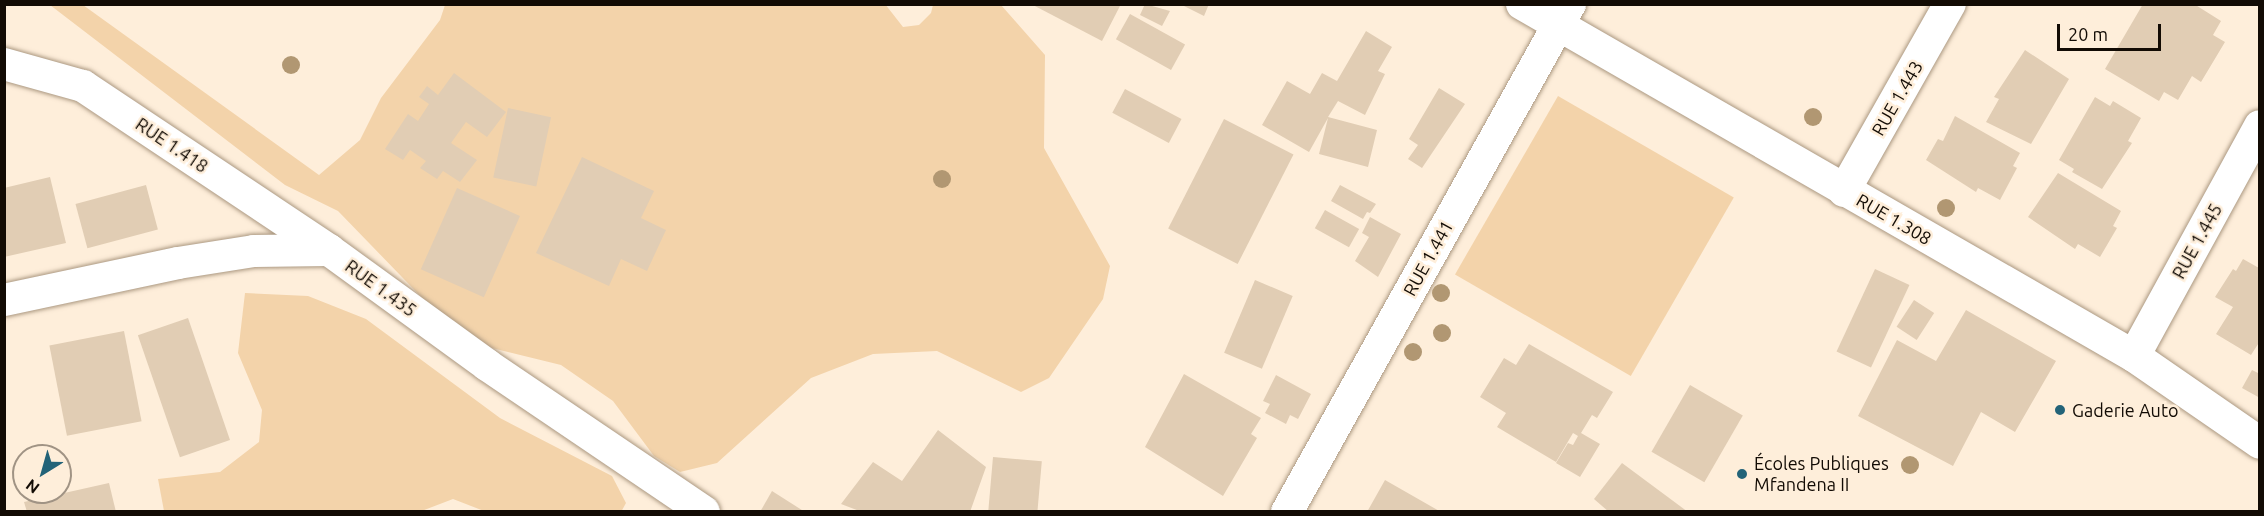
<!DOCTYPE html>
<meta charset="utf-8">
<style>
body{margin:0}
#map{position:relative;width:2264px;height:516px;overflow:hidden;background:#feeeda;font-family:Ubuntu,sans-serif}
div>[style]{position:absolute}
.green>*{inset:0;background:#f3d3aa;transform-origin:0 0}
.building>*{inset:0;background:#e1cdb4;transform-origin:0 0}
.roads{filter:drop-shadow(0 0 2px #ab9881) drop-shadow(0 0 2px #ab9881)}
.minor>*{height:32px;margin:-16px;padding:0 16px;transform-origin:16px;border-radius:16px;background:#fff}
.trees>*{width:18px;height:18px;margin:-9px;border-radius:50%;background:#b19772}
.dots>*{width:16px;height:16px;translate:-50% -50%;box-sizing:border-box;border:3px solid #feeeda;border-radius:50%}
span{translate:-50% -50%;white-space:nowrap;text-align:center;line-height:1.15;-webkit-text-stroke:5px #feeeda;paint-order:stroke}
.street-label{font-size:18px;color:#120b04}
.poi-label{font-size:18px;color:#120b04}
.left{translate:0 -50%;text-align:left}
.frame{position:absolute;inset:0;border:6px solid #120b04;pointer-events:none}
.north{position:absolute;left:12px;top:444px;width:60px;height:60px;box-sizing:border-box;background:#feeeda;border:2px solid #a09384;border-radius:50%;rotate:217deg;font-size:16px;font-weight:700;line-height:24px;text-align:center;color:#120b04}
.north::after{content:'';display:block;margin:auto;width:21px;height:27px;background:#236378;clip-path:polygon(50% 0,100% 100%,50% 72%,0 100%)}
.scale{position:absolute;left:2057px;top:24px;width:104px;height:27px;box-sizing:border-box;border:3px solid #120b04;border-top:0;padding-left:8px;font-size:18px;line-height:21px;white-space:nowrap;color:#120b04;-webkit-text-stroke:4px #feeeda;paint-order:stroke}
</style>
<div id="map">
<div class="green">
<i style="clip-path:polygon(885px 4px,903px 27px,919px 25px,931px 13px,933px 5px,1001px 5px,1045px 55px,1044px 148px,1110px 266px,1103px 299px,1049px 378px,1021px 392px,937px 351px,873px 354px,811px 378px,717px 463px,680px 472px,654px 456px,613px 401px,561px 365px,464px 341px,338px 211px,285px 185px,50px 5px,83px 5px,319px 175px,360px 140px,381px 98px,440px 20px,445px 5px)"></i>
<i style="left:1558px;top:96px;width:203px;height:206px;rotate:30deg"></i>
<i style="clip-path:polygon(245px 293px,308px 296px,366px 319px,500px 418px,612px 476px,626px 503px,621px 512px,484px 511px,453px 499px,419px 512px,164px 511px,158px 479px,220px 472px,259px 442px,262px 410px,238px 353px)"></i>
</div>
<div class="building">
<i style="clip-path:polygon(1031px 4px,1121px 4px,1102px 41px)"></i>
<i style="clip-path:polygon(1145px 4px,1170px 11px,1162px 26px,1140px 15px)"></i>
<i style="clip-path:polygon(1180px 4px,1209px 4px,1204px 16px)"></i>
<i style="clip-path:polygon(2143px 4px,2194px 4px,2221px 21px,2213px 35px,2225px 42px,2201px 82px,2192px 76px,2178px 100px,2164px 92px,2159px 101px,2105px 69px)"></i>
<i style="left:1130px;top:14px;width:63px;height:29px;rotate:29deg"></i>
<i style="clip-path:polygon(1366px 31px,1392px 47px,1378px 71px,1385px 74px,1365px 115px,1338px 101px,1328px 117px,1377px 130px,1368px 167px,1319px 154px,1328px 118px,1309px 152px,1262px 125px,1287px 81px,1310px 94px,1322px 73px,1337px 81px)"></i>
<i style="clip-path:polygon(2025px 50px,2069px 79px,2031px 144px,1986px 122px,1999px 99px,1994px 97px)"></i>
<i style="clip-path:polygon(454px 73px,506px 112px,487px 137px,466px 122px,451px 143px,477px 160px,460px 182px,443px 171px,437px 179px,420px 168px,426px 161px,410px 150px,403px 160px,385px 149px,408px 114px,418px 121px,429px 104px,419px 97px,427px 86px,438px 95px)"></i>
<i style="clip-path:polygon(1439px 88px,1465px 104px,1422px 168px,1408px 159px,1418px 145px,1409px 139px)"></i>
<i style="left:1125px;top:89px;width:64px;height:27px;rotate:28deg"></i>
<i style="clip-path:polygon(2095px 97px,2110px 106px,2113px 101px,2141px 118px,2128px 141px,2132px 143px,2102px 189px,2072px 172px,2074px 169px,2059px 160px)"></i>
<i style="left:508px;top:108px;width:44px;height:71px;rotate:12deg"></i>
<i style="clip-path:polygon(1955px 116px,2020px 153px,2013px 166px,2017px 168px,2000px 200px,1978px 188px,1976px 192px,1926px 160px,1938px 139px,1943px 141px)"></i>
<i style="left:1224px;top:119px;width:78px;height:123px;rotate:27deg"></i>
<i style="clip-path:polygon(582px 157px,654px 191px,641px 218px,666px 230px,647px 271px,621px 259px,609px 286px,536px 253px)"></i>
<i style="clip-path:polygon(2058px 173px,2121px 211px,2113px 226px,2117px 228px,2100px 257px,2078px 244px,2075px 249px,2028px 217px)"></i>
<i style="clip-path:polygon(50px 177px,66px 243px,4px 257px,4px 188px)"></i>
<i style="left:146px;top:185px;width:46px;height:73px;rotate:75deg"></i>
<i style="clip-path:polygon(1340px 185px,1376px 204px,1370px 213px,1367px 212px,1363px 219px,1331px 201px)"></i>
<i style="left:457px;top:188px;width:69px;height:89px;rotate:24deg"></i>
<i style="left:1325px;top:210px;width:39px;height:21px;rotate:29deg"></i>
<i style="clip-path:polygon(1370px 217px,1401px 234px,1378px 277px,1355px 261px,1369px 237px,1362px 233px)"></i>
<i style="clip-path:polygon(2243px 259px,2259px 268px,2260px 275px,2260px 341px,2251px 355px,2216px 334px,2233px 307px,2215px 297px,2233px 269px,2236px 271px)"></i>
<i style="left:1875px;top:269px;width:38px;height:91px;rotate:25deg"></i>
<i style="left:1255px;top:280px;width:41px;height:79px;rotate:23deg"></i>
<i style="left:1914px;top:300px;width:24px;height:32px;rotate:33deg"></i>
<i style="clip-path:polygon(1966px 310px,2056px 361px,2015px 432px,1981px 412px,1953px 466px,1858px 416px,1897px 340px,1936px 361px)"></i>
<i style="left:188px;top:318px;width:129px;height:53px;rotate:71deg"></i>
<i style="left:124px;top:331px;width:92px;height:76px;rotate:79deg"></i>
<i style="clip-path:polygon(1529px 344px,1613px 392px,1597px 418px,1592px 415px,1581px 433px,1600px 444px,1580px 477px,1556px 463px,1568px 443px,1573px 445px,1578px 436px,1573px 433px,1556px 462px,1497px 427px,1506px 413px,1480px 397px,1504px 358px,1516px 365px)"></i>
<i style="clip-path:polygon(2252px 370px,2260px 374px,2260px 398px,2242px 388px)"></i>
<i style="clip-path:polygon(1184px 374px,1261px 418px,1251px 434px,1257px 438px,1223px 496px,1145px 447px)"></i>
<i style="clip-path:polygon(1276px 375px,1311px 394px,1298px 419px,1290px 415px,1286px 424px,1265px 413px,1270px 404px,1263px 401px)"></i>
<i style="left:1690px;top:385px;width:61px;height:77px;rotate:30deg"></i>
<i style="clip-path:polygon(938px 430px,986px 467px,970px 512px,862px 512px,841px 504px,873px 462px,902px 481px)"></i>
<i style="left:993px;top:457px;width:49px;height:55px;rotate:5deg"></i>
<i style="clip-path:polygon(1622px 463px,1688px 512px,1609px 512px,1594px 499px)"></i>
<i style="clip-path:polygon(1385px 480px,1441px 512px,1367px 512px)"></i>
<i style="clip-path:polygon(109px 483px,116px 512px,27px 512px,24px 502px)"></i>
<i style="clip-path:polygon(772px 491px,805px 512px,760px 512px)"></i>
</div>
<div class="roads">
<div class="minor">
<i style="left:1522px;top:4px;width:706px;rotate:29.91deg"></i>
<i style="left:2134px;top:356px;width:153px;rotate:34.6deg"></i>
<i style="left:4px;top:64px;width:82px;rotate:15.6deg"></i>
<i style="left:83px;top:86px;width:296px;rotate:33.7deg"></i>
<i style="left:1844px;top:191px;width:215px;rotate:-60.5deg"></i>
<i style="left:4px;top:300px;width:178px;rotate:-12deg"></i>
<i style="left:178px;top:263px;width:77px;rotate:-9deg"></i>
<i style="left:254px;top:251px;width:75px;rotate:-0.8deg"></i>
<i style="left:329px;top:250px;width:195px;rotate:36deg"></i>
<i style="left:487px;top:365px;width:262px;rotate:34.1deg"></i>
<i style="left:2134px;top:356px;width:262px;rotate:-61.3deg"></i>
<i style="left:1287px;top:512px;width:582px;rotate:-60.88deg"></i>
</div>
</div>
<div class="trees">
<i style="left:291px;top:65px"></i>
<i style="left:1813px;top:117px"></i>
<i style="left:942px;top:179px"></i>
<i style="left:1946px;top:208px"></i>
<i style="left:1441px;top:293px"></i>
<i style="left:1442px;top:333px"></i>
<i style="left:1413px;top:352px"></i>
<i style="left:1910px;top:465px"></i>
</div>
<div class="dots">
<i style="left:2060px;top:410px;background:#236378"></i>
<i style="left:1742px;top:474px;background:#236378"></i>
</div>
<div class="street-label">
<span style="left:1897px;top:98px;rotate:-60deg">RUE 1.443</span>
<span style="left:172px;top:145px;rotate:34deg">RUE 1.418</span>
<span style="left:1894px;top:219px;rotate:30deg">RUE 1.308</span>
<span style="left:2197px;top:241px;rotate:-61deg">RUE 1.445</span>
<span style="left:1428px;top:258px;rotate:-61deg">RUE 1.441</span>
<span style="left:381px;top:288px;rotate:36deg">RUE 1.435</span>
</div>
<div class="poi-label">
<span class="left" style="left:2072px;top:410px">Gaderie Auto</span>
<span class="left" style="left:1754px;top:474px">Écoles Publiques<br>Mfandena II</span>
</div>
<div class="frame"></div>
<div class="north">N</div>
<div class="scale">20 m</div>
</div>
